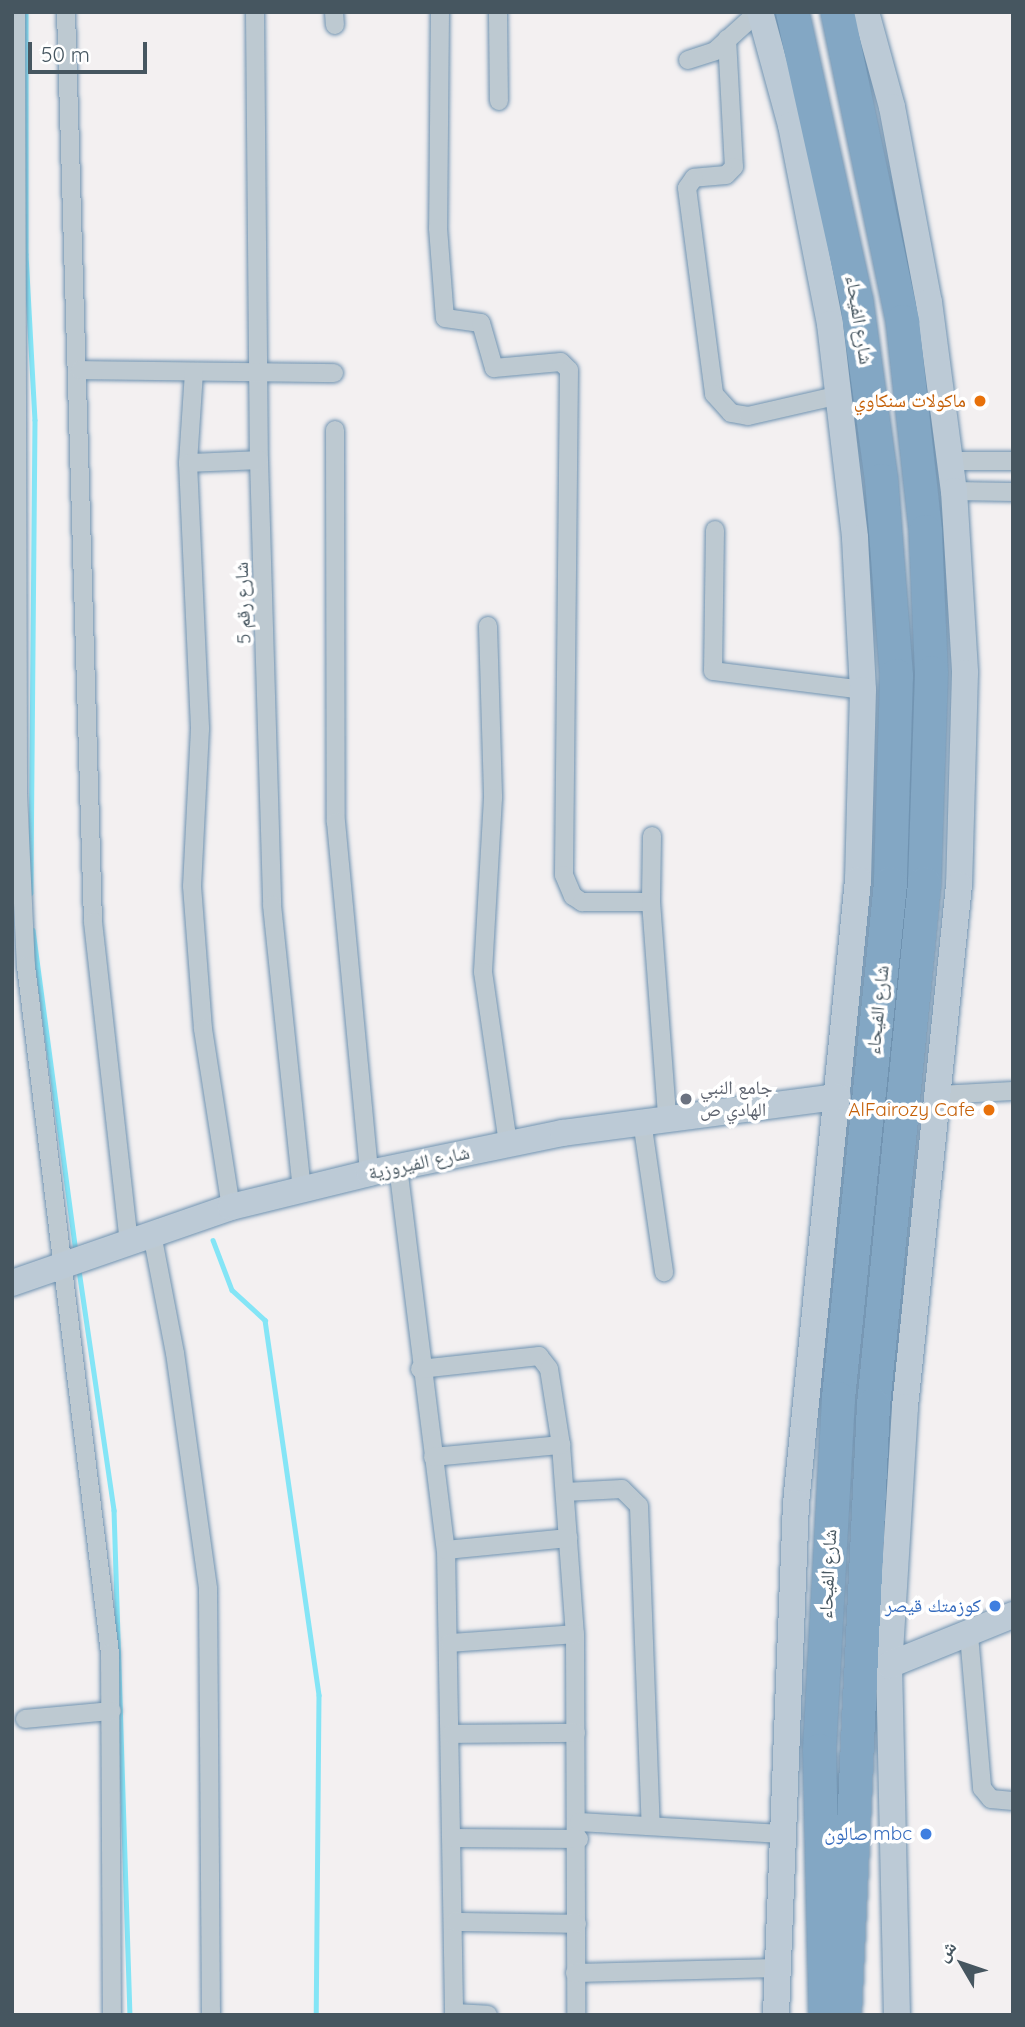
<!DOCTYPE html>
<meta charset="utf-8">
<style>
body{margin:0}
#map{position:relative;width:1025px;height:2027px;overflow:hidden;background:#f3f0f1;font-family:Quicksand,"Noto Naskh Arabic",sans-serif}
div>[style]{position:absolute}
.stream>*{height:4.5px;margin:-2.25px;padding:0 2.25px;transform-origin:2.25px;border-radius:2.25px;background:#84e5f6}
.roads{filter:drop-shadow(0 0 2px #6f92b0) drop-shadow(0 0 2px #6f92b0)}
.street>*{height:18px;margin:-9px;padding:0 9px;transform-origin:9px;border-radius:9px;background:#bdc9d1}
.secondary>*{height:26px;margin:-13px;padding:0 13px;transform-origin:13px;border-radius:13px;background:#bccad6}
.highway>*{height:33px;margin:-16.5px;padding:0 16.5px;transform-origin:16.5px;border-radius:16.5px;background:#83a7c4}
.dots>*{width:19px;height:19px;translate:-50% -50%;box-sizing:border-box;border:4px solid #fff;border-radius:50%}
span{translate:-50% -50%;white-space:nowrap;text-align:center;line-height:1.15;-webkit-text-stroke:7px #fff;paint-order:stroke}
.street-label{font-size:19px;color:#465660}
.food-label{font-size:19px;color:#c56008}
.right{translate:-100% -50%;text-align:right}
.worship-label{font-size:19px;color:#5b616d}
.left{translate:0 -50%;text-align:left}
.shop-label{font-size:19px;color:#366cbe}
.frame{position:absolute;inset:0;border:14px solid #465660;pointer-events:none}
.north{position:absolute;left:927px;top:1929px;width:70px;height:70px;-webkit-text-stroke:5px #fff;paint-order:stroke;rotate:309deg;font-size:19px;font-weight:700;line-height:28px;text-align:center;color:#465660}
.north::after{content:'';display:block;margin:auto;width:24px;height:32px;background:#465660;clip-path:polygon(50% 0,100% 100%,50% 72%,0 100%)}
.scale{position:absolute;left:28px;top:42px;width:119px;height:32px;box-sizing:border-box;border:4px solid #465660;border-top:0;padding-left:9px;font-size:21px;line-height:24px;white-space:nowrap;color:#465660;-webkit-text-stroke:5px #fff;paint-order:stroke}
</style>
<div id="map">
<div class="stream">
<i style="left:26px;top:12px;width:242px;rotate:90deg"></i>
<i style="left:26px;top:254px;width:166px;rotate:86.9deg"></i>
<i style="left:35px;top:420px;width:473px;rotate:90.5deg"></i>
<i style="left:33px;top:930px;width:324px;rotate:82.4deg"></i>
<i style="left:213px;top:1240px;width:53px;rotate:69.2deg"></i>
<i style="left:232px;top:1290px;width:45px;rotate:42.3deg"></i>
<i style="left:265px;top:1320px;width:379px;rotate:81.8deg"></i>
<i style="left:319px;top:1695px;width:320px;rotate:90.5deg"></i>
<i style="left:79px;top:1270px;width:243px;rotate:81.7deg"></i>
<i style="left:114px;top:1510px;width:505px;rotate:88.19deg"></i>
</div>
<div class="roads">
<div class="street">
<i style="left:16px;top:12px;width:781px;rotate:89.85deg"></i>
<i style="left:18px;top:793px;width:173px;rotate:87.4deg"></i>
<i style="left:26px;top:966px;width:692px;rotate:83.03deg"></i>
<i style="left:110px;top:1653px;width:362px;rotate:89.7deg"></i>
<i style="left:66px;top:12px;width:910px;rotate:88.3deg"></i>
<i style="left:93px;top:922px;width:322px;rotate:83.6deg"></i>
<i style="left:255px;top:12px;width:448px;rotate:89.5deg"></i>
<i style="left:259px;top:460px;width:445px;rotate:88.3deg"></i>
<i style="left:272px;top:905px;width:287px;rotate:84deg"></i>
<i style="left:334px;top:12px;width:13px;rotate:86deg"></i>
<i style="left:440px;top:12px;width:216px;rotate:90.5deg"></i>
<i style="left:438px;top:228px;width:90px;rotate:85.6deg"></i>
<i style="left:445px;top:318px;width:36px;rotate:8deg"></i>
<i style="left:481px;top:323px;width:47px;rotate:73.9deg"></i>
<i style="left:494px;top:368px;width:67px;rotate:-5.1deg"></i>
<i style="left:561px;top:362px;width:11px;rotate:45deg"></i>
<i style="left:569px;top:370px;width:505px;rotate:90.57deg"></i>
<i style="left:564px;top:875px;width:23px;rotate:67deg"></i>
<i style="left:573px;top:896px;width:11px;rotate:34deg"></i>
<i style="left:582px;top:902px;width:69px"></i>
<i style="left:498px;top:12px;width:89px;rotate:89.4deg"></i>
<i style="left:727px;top:39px;width:128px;rotate:86.9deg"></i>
<i style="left:734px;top:167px;width:11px;rotate:135deg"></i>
<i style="left:726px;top:175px;width:32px;rotate:175deg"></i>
<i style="left:694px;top:178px;width:12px;rotate:125deg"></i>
<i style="left:687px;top:188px;width:208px;rotate:82.5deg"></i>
<i style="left:714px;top:394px;width:25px;rotate:48deg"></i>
<i style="left:731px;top:413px;width:17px;rotate:10deg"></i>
<i style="left:748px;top:416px;width:94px;rotate:-12.9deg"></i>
<i style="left:688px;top:60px;width:28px;rotate:-18deg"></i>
<i style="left:715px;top:51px;width:58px;rotate:-42.2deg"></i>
<i style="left:80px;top:370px;width:254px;rotate:0.7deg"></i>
<i style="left:194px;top:372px;width:91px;rotate:93.8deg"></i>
<i style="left:188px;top:463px;width:266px;rotate:87.4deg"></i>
<i style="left:200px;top:729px;width:157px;rotate:92.9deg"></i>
<i style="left:192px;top:886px;width:143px;rotate:85.6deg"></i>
<i style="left:203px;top:1029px;width:180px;rotate:81.1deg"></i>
<i style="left:335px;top:430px;width:392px;rotate:89.9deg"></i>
<i style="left:336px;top:822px;width:353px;rotate:84.6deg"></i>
<i style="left:948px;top:461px;width:65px"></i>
<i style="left:188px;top:463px;width:71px;rotate:-2.4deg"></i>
<i style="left:954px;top:491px;width:59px;rotate:1deg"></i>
<i style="left:715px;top:530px;width:141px;rotate:90.8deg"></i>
<i style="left:713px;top:671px;width:151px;rotate:7.2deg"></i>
<i style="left:488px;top:626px;width:172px;rotate:88.3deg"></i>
<i style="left:493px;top:798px;width:174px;rotate:93.3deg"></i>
<i style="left:483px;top:972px;width:174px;rotate:81.7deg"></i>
<i style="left:652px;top:836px;width:66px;rotate:90.9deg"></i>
<i style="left:651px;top:902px;width:215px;rotate:85.7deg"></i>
<i style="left:939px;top:1095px;width:74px;rotate:-3.1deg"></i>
<i style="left:642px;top:1121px;width:153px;rotate:81.7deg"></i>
<i style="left:398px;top:1167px;width:386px;rotate:82.9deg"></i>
<i style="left:446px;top:1550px;width:465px;rotate:89deg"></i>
<i style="left:152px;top:1234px;width:121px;rotate:79.1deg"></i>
<i style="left:175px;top:1353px;width:238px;rotate:82deg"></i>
<i style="left:208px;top:1589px;width:426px;rotate:89.6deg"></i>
<i style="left:420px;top:1369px;width:120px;rotate:-6.2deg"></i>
<i style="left:539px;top:1356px;width:16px;rotate:52deg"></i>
<i style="left:549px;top:1369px;width:77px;rotate:81deg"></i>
<i style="left:561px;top:1445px;width:190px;rotate:85.8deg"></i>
<i style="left:575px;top:1634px;width:381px;rotate:89.8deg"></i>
<i style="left:433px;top:1457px;width:129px;rotate:-5.4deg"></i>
<i style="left:565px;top:1492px;width:57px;rotate:-3deg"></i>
<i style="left:622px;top:1489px;width:24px;rotate:45deg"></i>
<i style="left:639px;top:1506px;width:320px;rotate:87.9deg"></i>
<i style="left:446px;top:1550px;width:123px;rotate:-5.6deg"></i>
<i style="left:969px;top:1635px;width:154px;rotate:85.1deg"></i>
<i style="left:982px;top:1788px;width:14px;rotate:51deg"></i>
<i style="left:991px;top:1799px;width:22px;rotate:5deg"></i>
<i style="left:450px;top:1643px;width:125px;rotate:-4.1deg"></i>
<i style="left:25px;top:1719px;width:87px;rotate:-5.3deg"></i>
<i style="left:451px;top:1734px;width:125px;rotate:-0.5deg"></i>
<i style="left:579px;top:1822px;width:203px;rotate:3.4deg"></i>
<i style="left:452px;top:1838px;width:127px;rotate:0.5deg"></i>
<i style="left:455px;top:1922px;width:122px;rotate:0.9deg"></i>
<i style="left:575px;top:1973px;width:203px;rotate:-1.4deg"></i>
<i style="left:454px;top:2013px;width:34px;rotate:3deg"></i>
</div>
<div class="secondary">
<i style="left:760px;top:12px;width:117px;rotate:74.7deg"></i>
<i style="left:791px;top:125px;width:203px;rotate:78.9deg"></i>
<i style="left:830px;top:324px;width:215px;rotate:83.3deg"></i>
<i style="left:855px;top:538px;width:152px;rotate:87deg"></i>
<i style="left:863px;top:690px;width:190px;rotate:91.5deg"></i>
<i style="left:858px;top:880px;width:626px;rotate:95.68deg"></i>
<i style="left:796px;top:1503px;width:512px;rotate:92.24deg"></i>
<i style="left:866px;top:12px;width:98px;rotate:74.7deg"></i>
<i style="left:892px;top:107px;width:198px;rotate:79.3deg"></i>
<i style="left:929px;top:302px;width:191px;rotate:82.5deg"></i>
<i style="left:954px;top:491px;width:182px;rotate:86.5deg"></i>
<i style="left:965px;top:673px;width:212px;rotate:91.6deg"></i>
<i style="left:959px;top:885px;width:525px;rotate:95.91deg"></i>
<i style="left:905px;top:1407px;width:258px;rotate:93.5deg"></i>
<i style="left:889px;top:1665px;width:350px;rotate:88.7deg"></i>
<i style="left:12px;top:1283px;width:232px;rotate:-19.1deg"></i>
<i style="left:231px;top:1207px;width:142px;rotate:-13.8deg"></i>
<i style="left:369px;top:1173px;width:198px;rotate:-11.7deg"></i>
<i style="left:563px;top:1133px;width:277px;rotate:-7.5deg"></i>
<i style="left:889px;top:1665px;width:134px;rotate:-22deg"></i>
</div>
<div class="highway">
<i style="left:792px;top:12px;width:295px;rotate:77.5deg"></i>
<i style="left:856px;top:300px;width:182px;rotate:82.1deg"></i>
<i style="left:881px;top:480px;width:196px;rotate:85.6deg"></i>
<i style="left:896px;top:675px;width:208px;rotate:91.7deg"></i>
<i style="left:890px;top:883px;width:518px;rotate:95.77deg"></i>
<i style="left:838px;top:1398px;width:353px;rotate:93.1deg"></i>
<i style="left:819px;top:1750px;width:265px;rotate:88.7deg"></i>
<i style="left:837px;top:12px;width:316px;rotate:78.1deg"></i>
<i style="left:902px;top:321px;width:211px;rotate:83.7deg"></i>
<i style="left:925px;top:531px;width:141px;rotate:87.6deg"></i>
<i style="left:931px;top:672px;width:211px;rotate:91.9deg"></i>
<i style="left:924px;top:883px;width:524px;rotate:95.58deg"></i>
<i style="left:873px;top:1405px;width:611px;rotate:92.72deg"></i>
</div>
</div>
<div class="dots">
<i style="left:980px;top:401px;background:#e8710a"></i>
<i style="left:686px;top:1099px;background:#6b7280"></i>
<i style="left:989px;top:1110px;background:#e8710a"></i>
<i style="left:995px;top:1606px;background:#3f7fe0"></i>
<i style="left:926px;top:1834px;background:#3f7fe0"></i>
</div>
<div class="street-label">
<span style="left:859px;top:320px;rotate:81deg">شارع الفيحاء</span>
<span style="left:243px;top:603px;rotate:-92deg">شارع رقم 5</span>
<span style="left:878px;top:1010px;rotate:-84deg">شارع الفيحاء</span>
<span style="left:419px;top:1163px;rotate:-12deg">شارع الفيروزية</span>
<span style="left:828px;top:1574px;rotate:-87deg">شارع الفيحاء</span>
</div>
<div class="food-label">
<span class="right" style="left:966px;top:401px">ماكولات سنكاوي</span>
<span class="right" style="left:975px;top:1110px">AlFairozy Cafe</span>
</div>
<div class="worship-label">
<span class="left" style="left:700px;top:1099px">جامع النبي<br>الهادي ص</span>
</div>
<div class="shop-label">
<span class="right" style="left:981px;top:1606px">كوزمتك قيصر</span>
<span class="right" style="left:912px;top:1834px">صالون mbc</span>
</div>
<div class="frame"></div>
<div class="north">ش</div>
<div class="scale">50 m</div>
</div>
